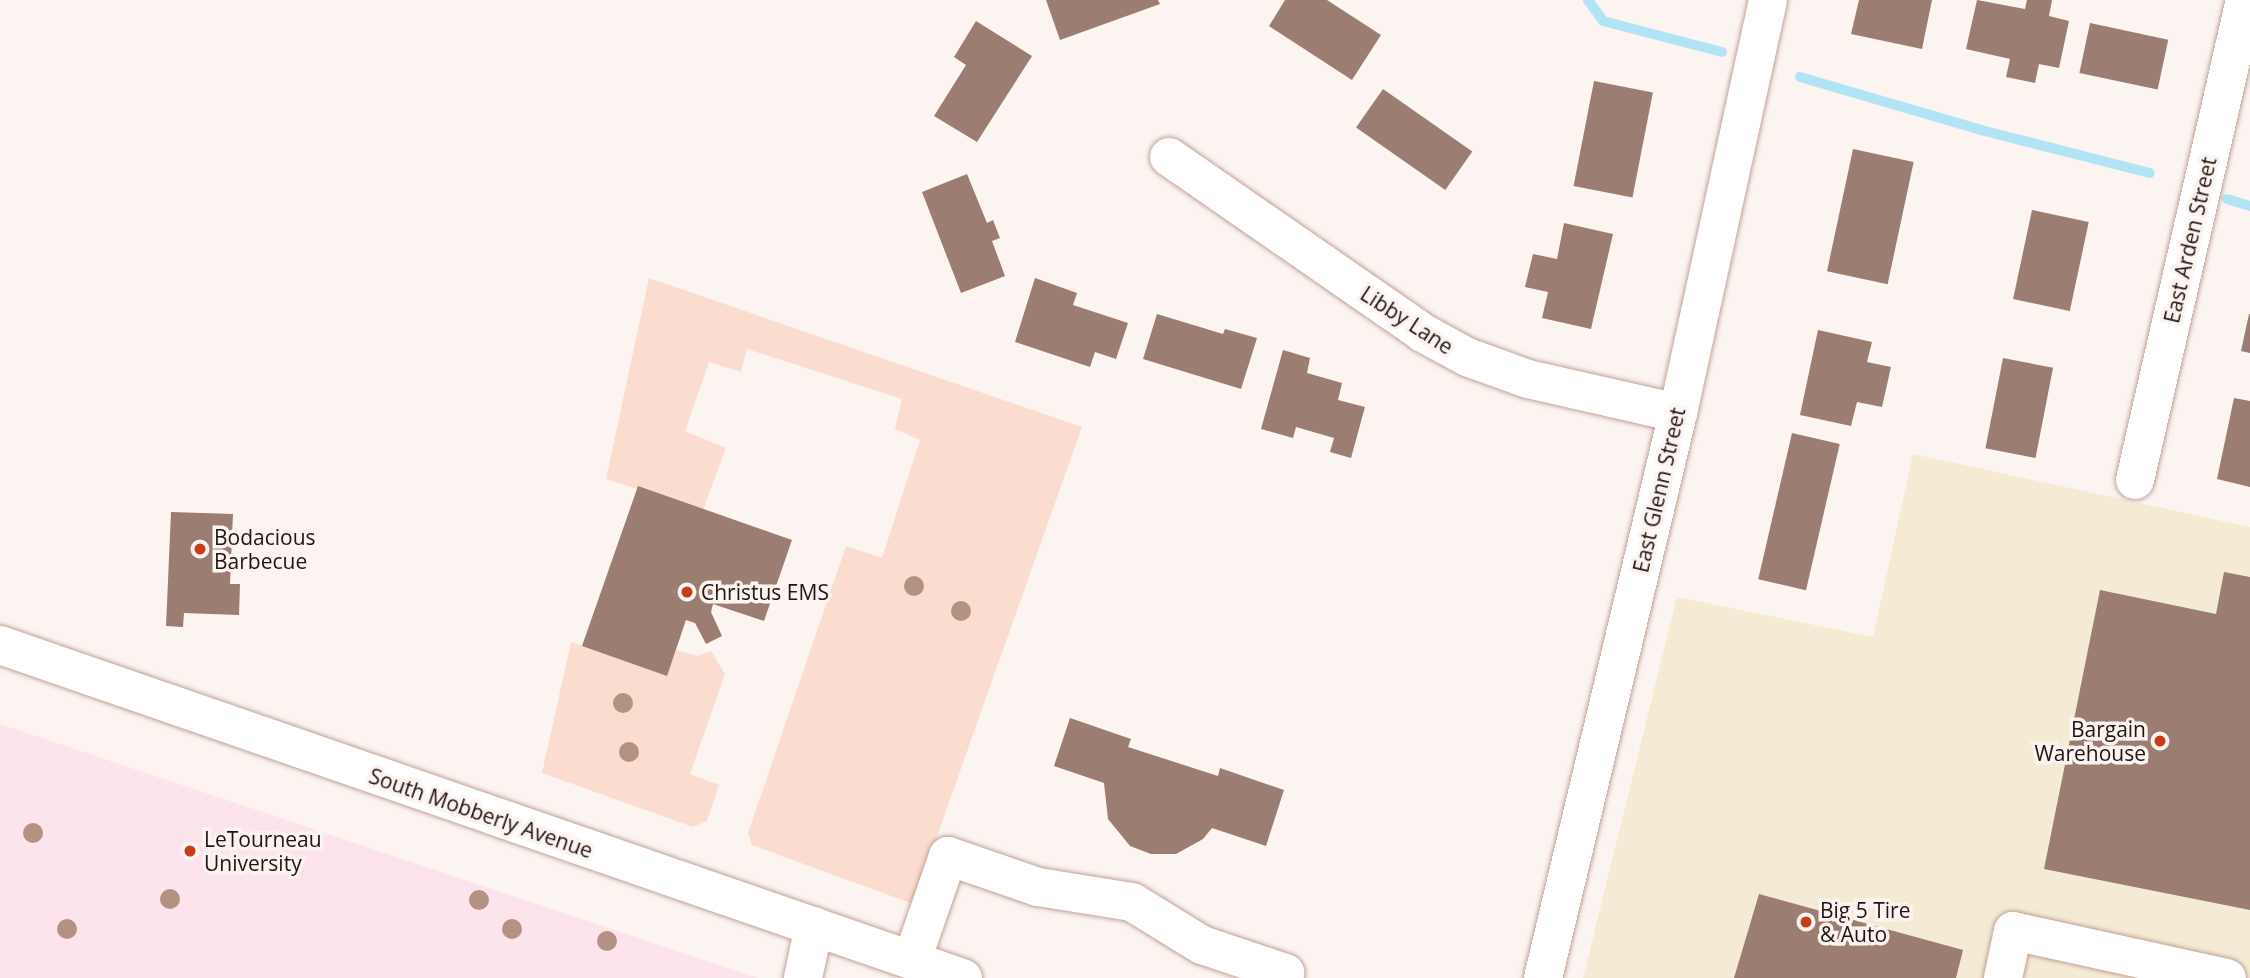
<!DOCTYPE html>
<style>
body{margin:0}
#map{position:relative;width:2250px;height:978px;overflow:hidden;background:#fbf4f1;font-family:"Open Sans",sans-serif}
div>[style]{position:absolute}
.commercial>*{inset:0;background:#f5ebd5}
.education>*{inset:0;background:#fde4ec}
.green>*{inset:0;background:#fbddd0}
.stream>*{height:10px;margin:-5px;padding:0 5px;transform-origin:5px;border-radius:5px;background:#b1e5f5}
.building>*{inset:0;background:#9b7d71;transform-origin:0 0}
.roads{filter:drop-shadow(0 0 2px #c1a296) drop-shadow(0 0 2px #c1a296)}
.minor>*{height:38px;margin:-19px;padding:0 19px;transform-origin:19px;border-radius:19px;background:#fff}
.major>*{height:38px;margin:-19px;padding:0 19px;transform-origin:19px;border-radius:19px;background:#fff}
.trees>*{width:20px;height:20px;margin:-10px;border-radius:50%;background:#b49282}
.dots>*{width:19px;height:19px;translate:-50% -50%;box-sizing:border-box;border:4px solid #fbf4f1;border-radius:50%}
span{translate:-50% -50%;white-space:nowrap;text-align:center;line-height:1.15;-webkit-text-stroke:7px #fbf4f1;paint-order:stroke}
.street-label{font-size:21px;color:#201511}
.poi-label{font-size:21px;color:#201511}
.left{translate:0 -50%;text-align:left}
.right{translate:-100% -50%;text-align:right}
</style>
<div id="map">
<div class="commercial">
<i style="clip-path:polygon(1913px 454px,2250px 527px,2250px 978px,1583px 978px,1677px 597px,1873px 637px)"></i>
</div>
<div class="education">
<i style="clip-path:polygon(0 724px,758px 978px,0 978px)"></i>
</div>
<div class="green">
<i style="clip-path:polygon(649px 278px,1082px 427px,913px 904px,752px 845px,748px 833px,846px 546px,882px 558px,920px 440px,895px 429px,902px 399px,747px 349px,741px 372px,709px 362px,685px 431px,726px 448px,703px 510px,606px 479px)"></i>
<i style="clip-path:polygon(571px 642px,666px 675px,676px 650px,697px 656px,711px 651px,725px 674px,690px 774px,719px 785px,707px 821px,693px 827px,542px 773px)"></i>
</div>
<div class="stream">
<i style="left:1588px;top:0;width:26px;rotate:54deg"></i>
<i style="left:1603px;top:21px;width:123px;rotate:14.6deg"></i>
<i style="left:1800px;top:77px;width:193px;rotate:16.3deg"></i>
<i style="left:1985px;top:131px;width:170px;rotate:14.3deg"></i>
<i style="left:2227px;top:199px;width:24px;rotate:17deg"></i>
</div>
<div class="building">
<i style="clip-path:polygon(1046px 0,1158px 0,1160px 4px,1060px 40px)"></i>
<i style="clip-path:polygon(1285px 0,1327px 0,1381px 35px,1352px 80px,1269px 26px)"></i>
<i style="clip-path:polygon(1859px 0,1932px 0,1922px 49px,1851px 34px)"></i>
<i style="clip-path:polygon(1977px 0,2025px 9px,2027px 0,2052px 0,2049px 16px,2069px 21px,2059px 68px,2039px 64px,2035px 83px,2006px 77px,2010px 59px,1966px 49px)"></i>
<i style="clip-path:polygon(976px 21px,1032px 56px,977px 142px,934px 116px,966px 65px,954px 57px)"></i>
<i style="left:2090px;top:23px;width:80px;height:51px;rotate:12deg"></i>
<i style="left:1594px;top:81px;width:60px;height:107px;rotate:11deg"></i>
<i style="left:1383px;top:89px;width:109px;height:47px;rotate:35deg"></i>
<i style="left:1853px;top:149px;width:62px;height:125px;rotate:12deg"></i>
<i style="clip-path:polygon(967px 174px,987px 223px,993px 220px,1000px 238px,992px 241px,1005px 276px,961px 293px,922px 192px)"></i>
<i style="left:2032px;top:210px;width:58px;height:91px;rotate:12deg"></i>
<i style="clip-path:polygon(1564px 223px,1613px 234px,1591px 329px,1542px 318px,1548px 292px,1525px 287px,1533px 254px,1557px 259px)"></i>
<i style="clip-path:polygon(1035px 278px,1077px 293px,1073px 305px,1128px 323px,1116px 359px,1095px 352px,1090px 367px,1015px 342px)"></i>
<i style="clip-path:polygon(1157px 314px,1223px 334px,1225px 329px,1257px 338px,1241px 389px,1143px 359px)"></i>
<i style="clip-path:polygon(2249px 314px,2250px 314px,2250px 353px,2241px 351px)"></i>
<i style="clip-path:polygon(1818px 330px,1872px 342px,1867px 362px,1891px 367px,1882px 407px,1857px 402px,1851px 426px,1800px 415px)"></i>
<i style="clip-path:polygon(1283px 350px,1310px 358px,1307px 373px,1342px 383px,1338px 400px,1365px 407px,1351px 458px,1330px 452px,1334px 438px,1296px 427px,1293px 438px,1261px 429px)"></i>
<i style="left:2003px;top:358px;width:51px;height:92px;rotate:11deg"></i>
<i style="clip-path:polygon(2234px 398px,2250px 401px,2250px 487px,2217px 479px)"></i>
<i style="left:1792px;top:433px;width:49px;height:150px;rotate:13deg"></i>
<i style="clip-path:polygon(638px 486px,792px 540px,764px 621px,713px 604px,711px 612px,722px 636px,706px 644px,695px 623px,686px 620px,667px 676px,582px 646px)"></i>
<i style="clip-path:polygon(171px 512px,233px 514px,230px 584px,240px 584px,239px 615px,184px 613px,183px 627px,166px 626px)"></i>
<i style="clip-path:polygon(2224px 572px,2250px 577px,2250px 910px,2044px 869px,2100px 590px,2216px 614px)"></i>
<i style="clip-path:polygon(1070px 718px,1131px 739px,1128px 747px,1218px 776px,1220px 768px,1284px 790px,1266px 846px,1212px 828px,1203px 839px,1176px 854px,1151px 854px,1130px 846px,1108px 819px,1104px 783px,1054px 766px)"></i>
<i style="clip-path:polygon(1759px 894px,1963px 950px,1956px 978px,1734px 978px)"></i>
</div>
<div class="roads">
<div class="minor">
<i style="left:1169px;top:157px;width:309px;rotate:34.7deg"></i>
<i style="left:1423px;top:333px;width:50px;rotate:28.6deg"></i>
<i style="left:1467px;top:357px;width:65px;rotate:19.8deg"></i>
<i style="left:1528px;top:379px;width:154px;rotate:12.8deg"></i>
<i style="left:2135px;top:480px;width:492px;rotate:-77.1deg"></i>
<i style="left:912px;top:960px;width:110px;rotate:-70.9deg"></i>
<i style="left:948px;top:856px;width:95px;rotate:19deg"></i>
<i style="left:1038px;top:887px;width:95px;rotate:9.1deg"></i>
<i style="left:1132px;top:902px;width:82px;rotate:31.6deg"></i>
<i style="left:1202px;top:945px;width:88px;rotate:18.6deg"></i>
<i style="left:1285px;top:973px;width:5px;rotate:112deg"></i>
<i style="left:803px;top:978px;width:53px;rotate:-78.1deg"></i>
<i style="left:1543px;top:978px;width:581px;rotate:-76.56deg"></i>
<i style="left:1678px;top:413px;width:423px;rotate:-77.7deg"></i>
<i style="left:2003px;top:978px;width:48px;rotate:-78deg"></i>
<i style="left:2013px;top:931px;width:219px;rotate:12.4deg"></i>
</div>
<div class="major">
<i style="left:0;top:645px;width:1019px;rotate:19.08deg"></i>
</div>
</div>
<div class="trees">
<i style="left:914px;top:586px"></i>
<i style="left:961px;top:611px"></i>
<i style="left:623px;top:703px"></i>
<i style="left:629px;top:752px"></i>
<i style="left:33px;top:833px"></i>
<i style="left:170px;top:899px"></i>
<i style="left:479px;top:900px"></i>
<i style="left:67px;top:929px"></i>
<i style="left:512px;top:929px"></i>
<i style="left:607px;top:941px"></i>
</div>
<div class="dots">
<i style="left:200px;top:549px;background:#c73d1a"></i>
<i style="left:687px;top:592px;background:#c73d1a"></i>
<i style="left:2160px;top:741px;background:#c73d1a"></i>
<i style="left:190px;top:851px;background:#c73d1a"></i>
<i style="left:1806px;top:922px;background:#c73d1a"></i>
</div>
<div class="street-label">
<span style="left:2190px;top:240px;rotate:-77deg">East Arden Street</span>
<span style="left:1407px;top:320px;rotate:33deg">Libby Lane</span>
<span style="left:1659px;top:490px;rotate:-77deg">East Glenn Street</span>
<span style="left:481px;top:813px;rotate:19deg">South Mobberly Avenue</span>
</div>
<div class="poi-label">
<span class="left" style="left:214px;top:549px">Bodacious<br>Barbecue</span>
<span class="left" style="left:701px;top:592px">Christus EMS</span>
<span class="right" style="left:2146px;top:741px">Bargain<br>Warehouse</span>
<span class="left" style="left:204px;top:851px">LeTourneau<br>University</span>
<span class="left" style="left:1820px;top:922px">Big 5 Tire<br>&amp; Auto</span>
</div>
</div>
